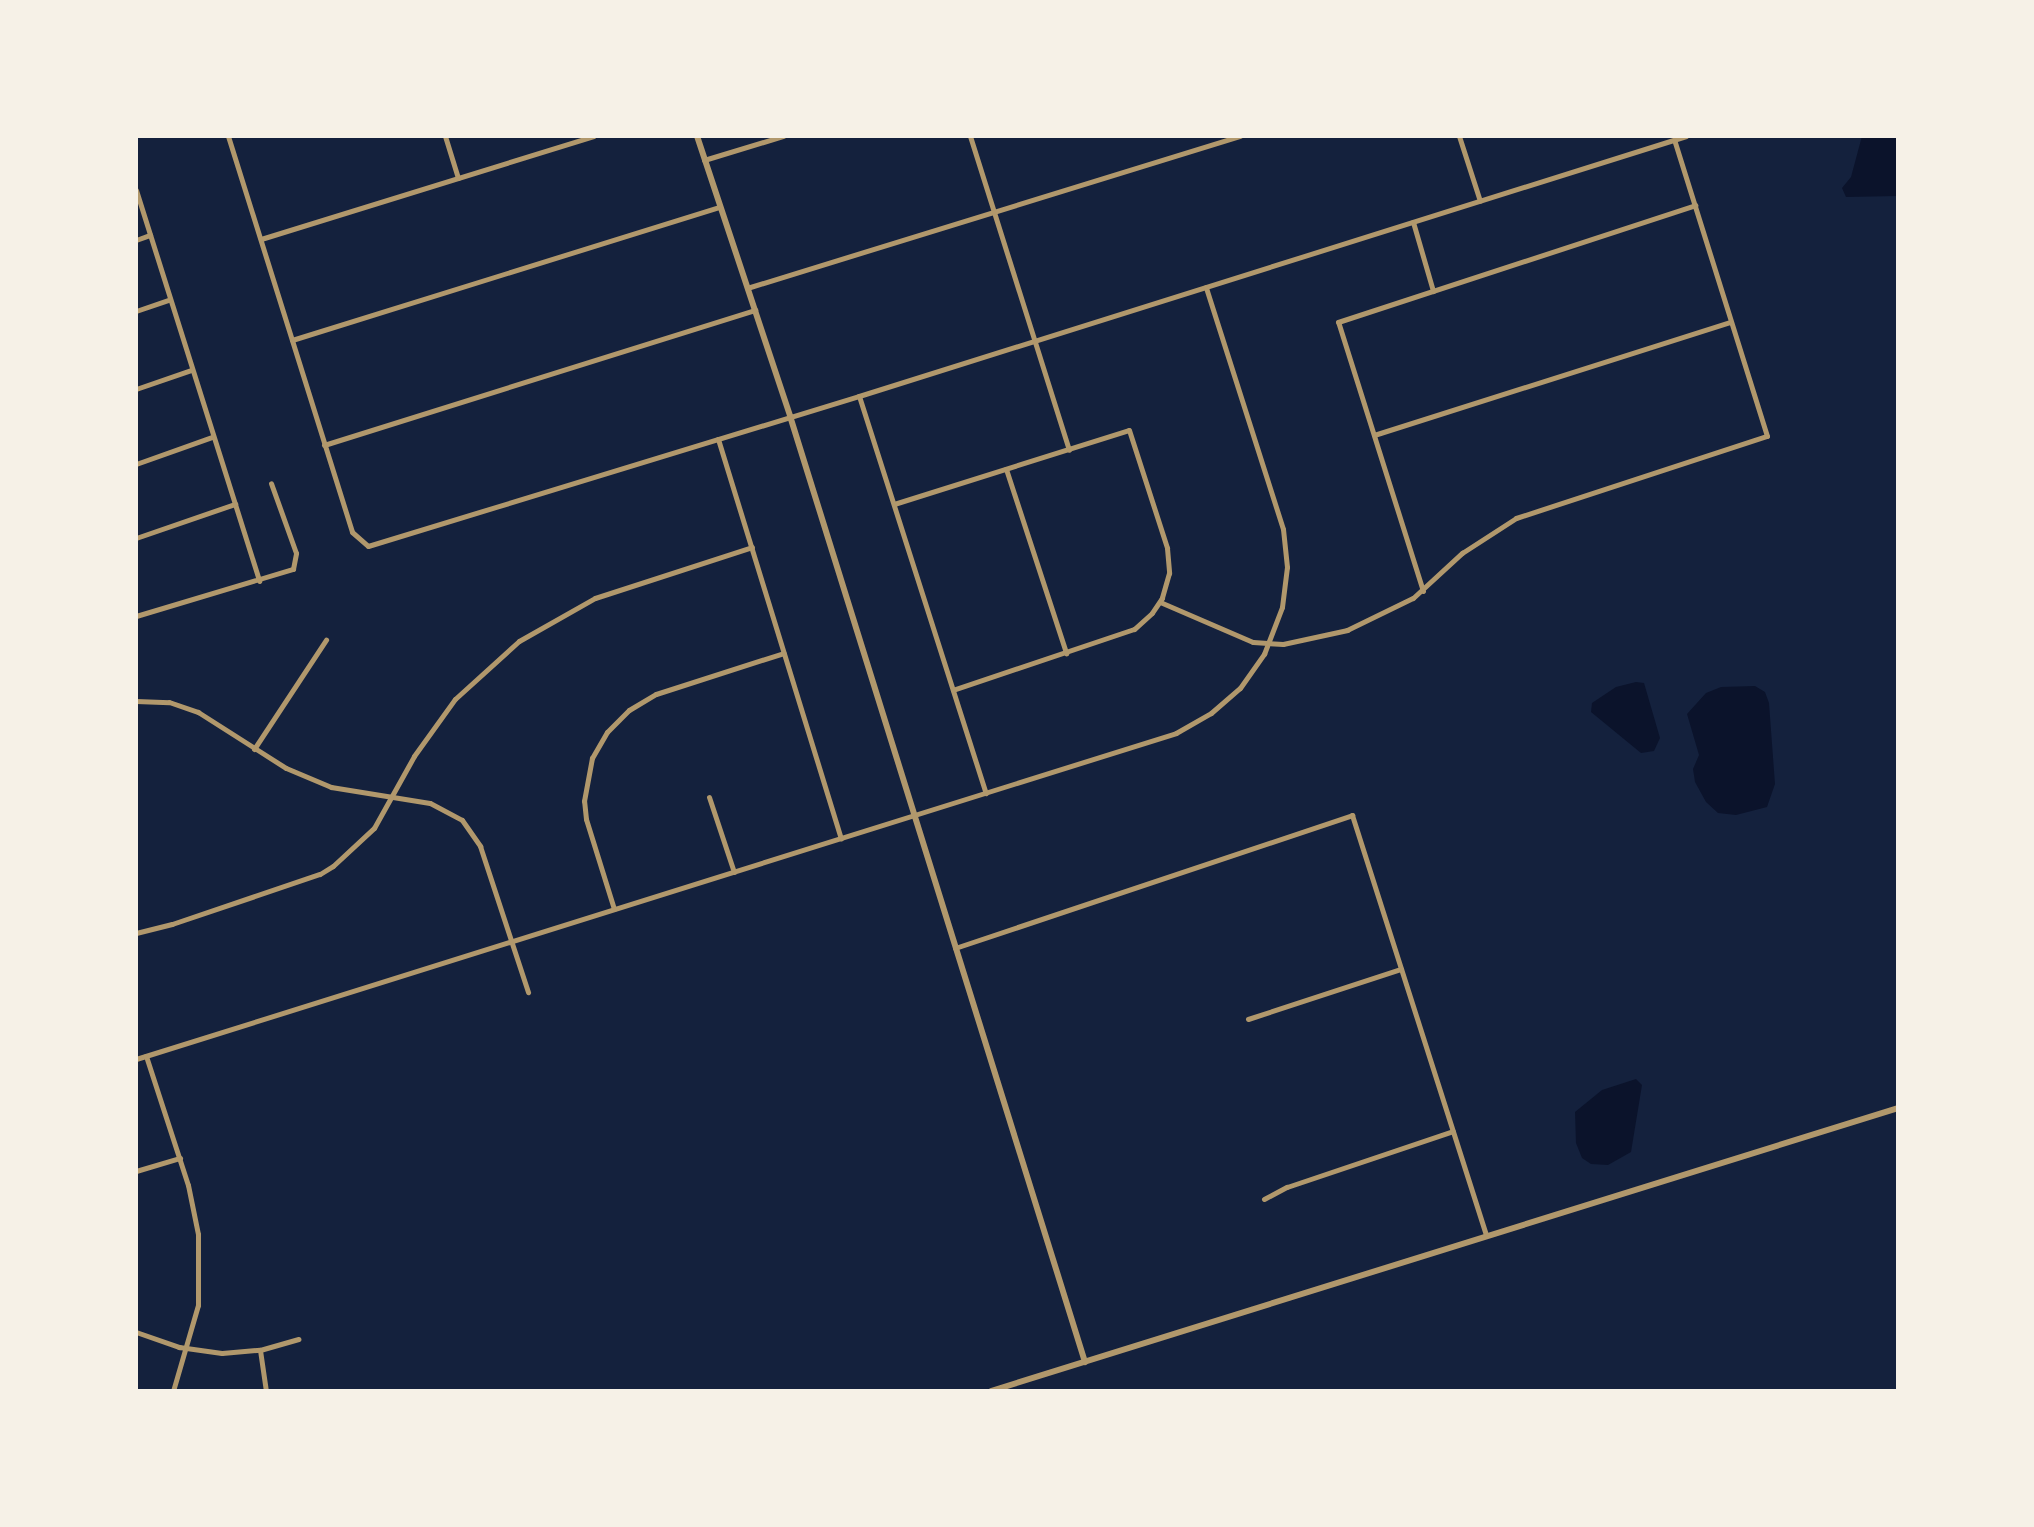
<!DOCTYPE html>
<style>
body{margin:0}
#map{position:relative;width:2034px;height:1527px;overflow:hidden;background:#14213d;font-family:"Titillium Web",sans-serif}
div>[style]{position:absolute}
.water>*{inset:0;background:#0b132b}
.minor>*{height:5px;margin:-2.5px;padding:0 2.5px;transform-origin:2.5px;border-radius:2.5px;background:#b1986c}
.tertiary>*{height:6px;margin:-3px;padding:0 3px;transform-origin:3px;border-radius:3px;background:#b1986c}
span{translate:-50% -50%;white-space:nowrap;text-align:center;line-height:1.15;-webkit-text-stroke:7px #f6f1e7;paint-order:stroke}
.frame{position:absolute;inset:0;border:138px solid #f6f1e7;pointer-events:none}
</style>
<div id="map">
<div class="water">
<i style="clip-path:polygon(1862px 136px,1898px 136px,1898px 196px,1846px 197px,1842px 188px,1851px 177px)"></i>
<i style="clip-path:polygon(1636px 682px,1644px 683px,1660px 738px,1654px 751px,1641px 753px,1591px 712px,1592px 703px,1616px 687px)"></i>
<i style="clip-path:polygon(1755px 686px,1765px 692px,1769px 703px,1775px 784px,1767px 807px,1736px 815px,1718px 813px,1706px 802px,1695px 782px,1693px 769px,1699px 755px,1687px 714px,1706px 693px,1721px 687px)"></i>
<i style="clip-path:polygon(1636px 1079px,1642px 1085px,1631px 1152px,1608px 1165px,1591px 1164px,1582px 1158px,1576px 1143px,1575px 1112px,1602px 1090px)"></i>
</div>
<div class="minor">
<i style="left:228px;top:136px;width:415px;rotate:72.6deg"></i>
<i style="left:352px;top:532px;width:21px;rotate:41deg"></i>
<i style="left:368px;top:546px;width:513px;rotate:-16.99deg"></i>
<i style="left:859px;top:396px;width:867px;rotate:-17.45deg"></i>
<i style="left:445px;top:136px;width:44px;rotate:72.8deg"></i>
<i style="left:970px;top:136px;width:329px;rotate:72.5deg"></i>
<i style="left:1459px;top:136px;width:68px;rotate:72.1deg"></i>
<i style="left:704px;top:160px;width:83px;rotate:-16.9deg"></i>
<i style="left:136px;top:190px;width:410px;rotate:72.5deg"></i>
<i style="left:1413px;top:222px;width:72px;rotate:73.8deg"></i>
<i style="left:261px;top:239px;width:348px;rotate:-17.2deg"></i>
<i style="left:136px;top:240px;width:15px;rotate:-20deg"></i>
<i style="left:747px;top:288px;width:516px;rotate:-17.14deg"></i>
<i style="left:136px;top:311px;width:36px;rotate:-19deg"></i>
<i style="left:292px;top:340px;width:447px;rotate:-17.3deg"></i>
<i style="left:136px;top:389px;width:58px;rotate:-19.1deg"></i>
<i style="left:859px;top:396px;width:417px;rotate:72.3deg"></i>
<i style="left:1374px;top:435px;width:374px;rotate:-17.6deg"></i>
<i style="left:718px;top:439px;width:418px;rotate:72.9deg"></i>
<i style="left:324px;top:445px;width:452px;rotate:-17.4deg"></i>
<i style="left:136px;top:464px;width:81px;rotate:-19.6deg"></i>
<i style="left:1006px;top:469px;width:194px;rotate:71.9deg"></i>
<i style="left:894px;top:504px;width:246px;rotate:-17.5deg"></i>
<i style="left:1129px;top:430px;width:124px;rotate:72.1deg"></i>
<i style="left:1167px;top:548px;width:25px;rotate:85deg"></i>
<i style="left:1169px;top:573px;width:26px;rotate:106deg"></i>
<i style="left:1162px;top:598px;width:18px;rotate:124deg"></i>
<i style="left:1152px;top:613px;width:24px;rotate:138deg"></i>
<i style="left:1134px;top:629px;width:191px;rotate:161.4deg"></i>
<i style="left:136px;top:538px;width:105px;rotate:-19deg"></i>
<i style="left:1423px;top:591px;width:282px;rotate:-107.5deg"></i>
<i style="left:1338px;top:322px;width:376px;rotate:-18.1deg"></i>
<i style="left:1160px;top:602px;width:101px;rotate:23.3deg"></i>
<i style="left:1253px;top:642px;width:30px;rotate:4deg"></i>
<i style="left:1283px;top:644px;width:66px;rotate:-12.3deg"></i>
<i style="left:1347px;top:630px;width:73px;rotate:-25.9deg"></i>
<i style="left:1413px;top:598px;width:67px;rotate:-42.6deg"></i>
<i style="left:1462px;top:553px;width:64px;rotate:-32.9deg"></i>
<i style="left:1516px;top:518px;width:264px;rotate:-18.1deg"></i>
<i style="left:1767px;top:436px;width:310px;rotate:-107.4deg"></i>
<i style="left:136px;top:616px;width:164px;rotate:-16.7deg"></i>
<i style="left:293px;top:569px;width:16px;rotate:-79deg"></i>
<i style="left:296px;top:553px;width:74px;rotate:-109.7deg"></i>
<i style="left:136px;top:701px;width:33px;rotate:2deg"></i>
<i style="left:169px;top:702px;width:31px;rotate:19deg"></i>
<i style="left:198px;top:712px;width:104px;rotate:32.5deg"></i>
<i style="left:286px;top:768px;width:49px;rotate:22.9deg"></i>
<i style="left:331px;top:787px;width:100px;rotate:9.2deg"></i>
<i style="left:430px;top:803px;width:36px;rotate:28deg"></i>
<i style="left:462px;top:820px;width:32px;rotate:55deg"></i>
<i style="left:480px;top:846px;width:154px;rotate:71.8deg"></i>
<i style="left:254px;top:749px;width:131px;rotate:-56.6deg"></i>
<i style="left:709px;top:797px;width:79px;rotate:71.6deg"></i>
<i style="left:614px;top:909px;width:94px;rotate:-107.3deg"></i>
<i style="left:586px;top:819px;width:18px;rotate:-96deg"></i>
<i style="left:584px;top:801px;width:44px;rotate:-79.5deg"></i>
<i style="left:592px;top:758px;width:30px;rotate:-60deg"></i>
<i style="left:607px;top:732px;width:31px;rotate:-45deg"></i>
<i style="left:629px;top:710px;width:31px;rotate:-31deg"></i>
<i style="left:656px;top:694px;width:134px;rotate:-17.8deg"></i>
<i style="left:136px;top:933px;width:37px;rotate:-14deg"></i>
<i style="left:172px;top:924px;width:156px;rotate:-18.7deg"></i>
<i style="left:320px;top:874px;width:15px;rotate:-32deg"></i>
<i style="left:333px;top:866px;width:56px;rotate:-42.8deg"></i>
<i style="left:374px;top:828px;width:82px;rotate:-60.9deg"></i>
<i style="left:414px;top:756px;width:70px;rotate:-54.3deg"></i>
<i style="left:455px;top:699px;width:86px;rotate:-42.2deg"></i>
<i style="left:519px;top:641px;width:87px;rotate:-29.5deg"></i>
<i style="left:595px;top:598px;width:165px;rotate:-18deg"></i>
<i style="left:955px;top:948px;width:419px;rotate:-18.5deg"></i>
<i style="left:1352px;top:815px;width:441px;rotate:72.3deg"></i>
<i style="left:1248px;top:1019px;width:161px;rotate:-18.1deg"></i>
<i style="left:146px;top:1056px;width:136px;rotate:72deg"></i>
<i style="left:188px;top:1185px;width:50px;rotate:78.5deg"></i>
<i style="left:198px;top:1234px;width:71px;rotate:90deg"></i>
<i style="left:198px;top:1305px;width:90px;rotate:106.2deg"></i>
<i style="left:136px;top:1059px;width:1090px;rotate:-17.4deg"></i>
<i style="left:1176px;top:733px;width:40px;rotate:-29.7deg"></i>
<i style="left:1211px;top:713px;width:38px;rotate:-41deg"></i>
<i style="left:1240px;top:688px;width:42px;rotate:-54.8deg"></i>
<i style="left:1264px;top:654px;width:50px;rotate:-69deg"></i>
<i style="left:1282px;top:607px;width:40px;rotate:-82.9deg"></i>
<i style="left:1287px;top:567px;width:38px;rotate:-96deg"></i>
<i style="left:1283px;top:529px;width:254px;rotate:-107.7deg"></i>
<i style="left:136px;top:1171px;width:46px;rotate:-16.5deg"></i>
<i style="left:1264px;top:1199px;width:26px;rotate:-28deg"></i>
<i style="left:1287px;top:1187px;width:175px;rotate:-18.6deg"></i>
<i style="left:136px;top:1332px;width:46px;rotate:19.2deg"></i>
<i style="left:179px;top:1347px;width:43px;rotate:7.9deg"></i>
<i style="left:222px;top:1353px;width:38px;rotate:-5deg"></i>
<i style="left:260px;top:1350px;width:40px;rotate:-16deg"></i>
<i style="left:260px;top:1350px;width:41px;rotate:81.7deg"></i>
</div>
<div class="tertiary">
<i style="left:697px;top:136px;width:295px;rotate:71.6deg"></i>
<i style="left:790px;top:416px;width:991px;rotate:72.68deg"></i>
<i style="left:991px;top:1391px;width:950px;rotate:-17.33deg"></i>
</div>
<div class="frame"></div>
</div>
